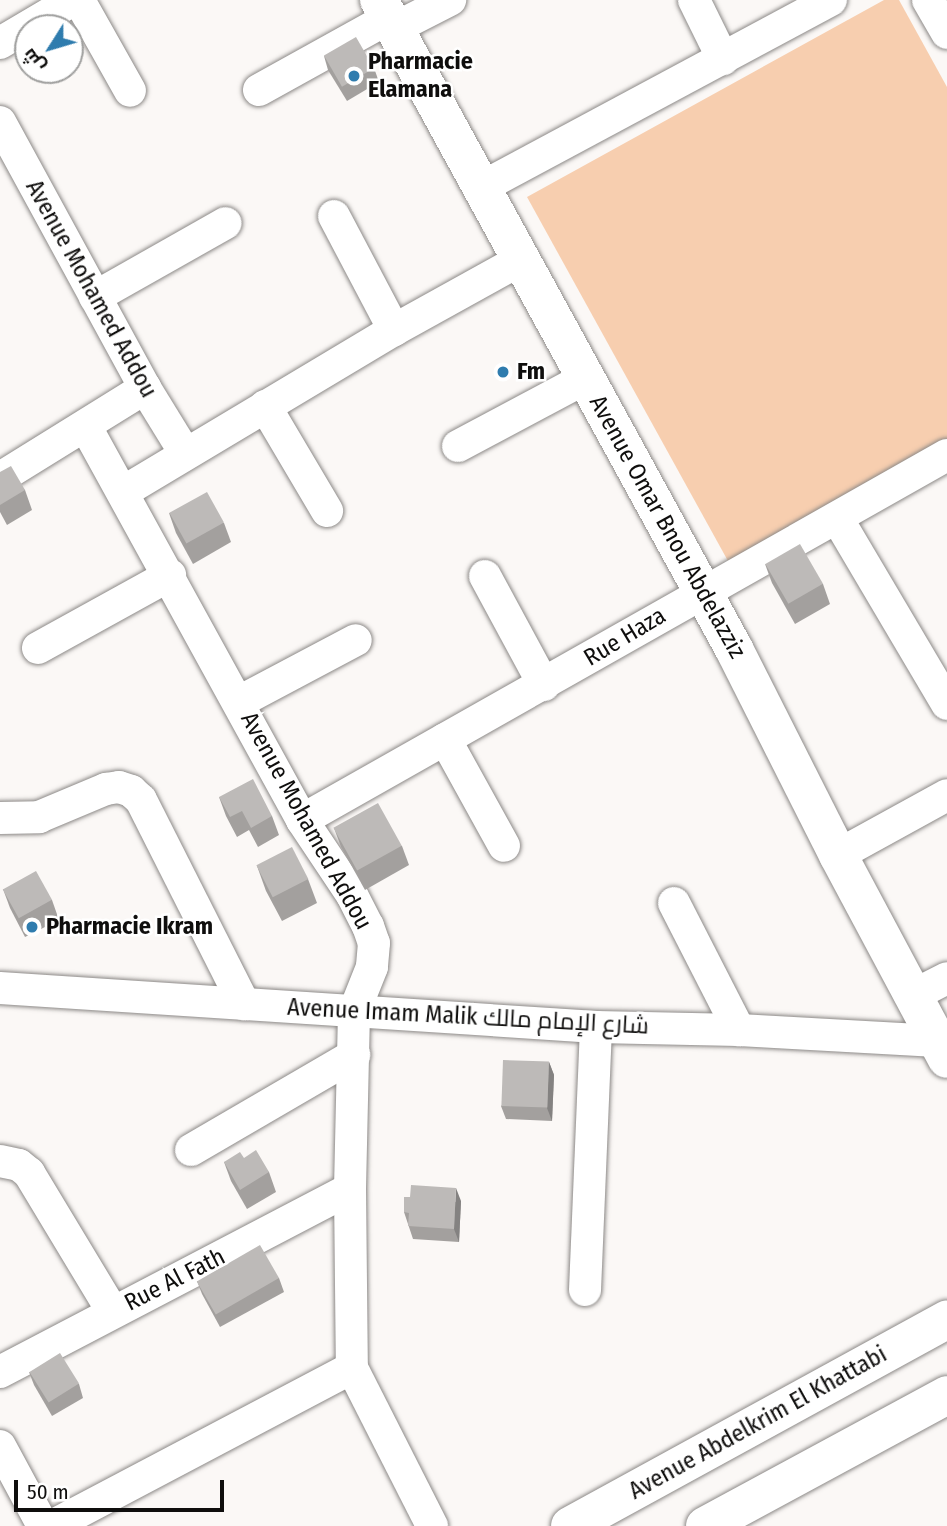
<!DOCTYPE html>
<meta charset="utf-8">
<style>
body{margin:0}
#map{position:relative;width:947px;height:1526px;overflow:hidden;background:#fbf8f6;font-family:"Fira Sans Condensed",Cairo,sans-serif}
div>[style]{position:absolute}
.green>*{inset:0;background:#f7ceaf}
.roads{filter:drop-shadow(0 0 2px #8c8987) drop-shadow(0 0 2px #8c8987)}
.street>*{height:32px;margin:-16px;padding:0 16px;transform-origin:16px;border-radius:16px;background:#fff}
.secondary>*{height:38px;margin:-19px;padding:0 19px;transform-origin:19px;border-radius:19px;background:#fff}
.wall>*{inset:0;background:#a3a09e}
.shaded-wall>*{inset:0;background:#848281}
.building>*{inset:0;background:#bdbab8;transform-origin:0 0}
.dots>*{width:19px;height:19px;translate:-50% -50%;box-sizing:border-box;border:4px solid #fff;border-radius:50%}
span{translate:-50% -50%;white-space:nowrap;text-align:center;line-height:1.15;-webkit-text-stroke:5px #fff;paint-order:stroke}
.poi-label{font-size:24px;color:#0f0e0d;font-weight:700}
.left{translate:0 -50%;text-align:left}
.street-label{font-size:24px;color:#0f0e0d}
.north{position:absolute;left:14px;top:14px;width:70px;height:70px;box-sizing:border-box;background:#fff;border:2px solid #9f9f9e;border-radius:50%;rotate:233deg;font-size:19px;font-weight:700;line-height:28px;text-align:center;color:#0f0e0d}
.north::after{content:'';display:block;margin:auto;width:24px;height:32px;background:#2f7cae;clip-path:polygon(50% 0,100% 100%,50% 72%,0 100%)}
.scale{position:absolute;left:14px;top:1480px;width:210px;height:32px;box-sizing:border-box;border:4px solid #0f0e0d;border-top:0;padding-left:9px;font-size:21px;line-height:24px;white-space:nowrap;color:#0f0e0d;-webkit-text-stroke:5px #fff;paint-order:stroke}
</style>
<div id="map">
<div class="green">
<i style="clip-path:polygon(884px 0,899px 0,947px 87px,947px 440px,728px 561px,527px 197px)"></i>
</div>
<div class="roads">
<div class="street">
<i style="left:79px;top:0;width:104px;rotate:60.7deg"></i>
<i style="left:694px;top:0;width:66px;rotate:63.8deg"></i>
<i style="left:928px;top:0;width:38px;rotate:60deg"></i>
<i style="left:395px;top:28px;width:62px;rotate:-27deg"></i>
<i style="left:0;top:43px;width:85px;rotate:-30.5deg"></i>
<i style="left:259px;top:90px;width:149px;rotate:-29deg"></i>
<i style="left:0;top:122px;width:303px;rotate:61.4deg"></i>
<i style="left:145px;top:388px;width:76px;rotate:58.4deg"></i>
<i style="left:482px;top:187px;width:396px;rotate:-28.2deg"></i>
<i style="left:334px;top:216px;width:129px;rotate:62.2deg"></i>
<i style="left:95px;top:297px;width:150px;rotate:-29.5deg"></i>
<i style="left:265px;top:406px;width:122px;rotate:59.4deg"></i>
<i style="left:86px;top:427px;width:448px;rotate:61.2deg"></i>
<i style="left:302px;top:820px;width:90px;rotate:56.3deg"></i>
<i style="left:352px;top:895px;width:35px;rotate:63deg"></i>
<i style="left:368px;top:926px;width:18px;rotate:71deg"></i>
<i style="left:374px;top:943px;width:24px;rotate:95deg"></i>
<i style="left:372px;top:967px;width:48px;rotate:111.8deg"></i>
<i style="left:354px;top:1012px;width:177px;rotate:91.3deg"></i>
<i style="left:350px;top:1189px;width:179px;rotate:89.4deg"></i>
<i style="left:352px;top:1368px;width:177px;rotate:63.1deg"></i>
<i style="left:458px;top:446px;width:145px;rotate:-28deg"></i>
<i style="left:0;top:478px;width:171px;rotate:-31.8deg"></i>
<i style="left:123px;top:492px;width:316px;rotate:-30.9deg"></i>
<i style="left:394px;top:330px;width:146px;rotate:-29deg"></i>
<i style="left:837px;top:518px;width:216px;rotate:59.4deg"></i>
<i style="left:485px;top:576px;width:124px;rotate:61.6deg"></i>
<i style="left:38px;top:648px;width:151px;rotate:-28.9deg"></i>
<i style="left:239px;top:702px;width:132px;rotate:-27.9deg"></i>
<i style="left:445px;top:739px;width:122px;rotate:61.1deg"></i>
<i style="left:0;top:818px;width:39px;rotate:-1deg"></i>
<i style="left:39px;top:817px;width:73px;rotate:-22.7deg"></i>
<i style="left:106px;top:789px;width:13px;rotate:-9deg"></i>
<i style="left:119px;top:787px;width:13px;rotate:18deg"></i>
<i style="left:131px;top:791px;width:13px;rotate:42deg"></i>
<i style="left:141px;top:800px;width:229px;rotate:63.2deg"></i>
<i style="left:302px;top:820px;width:741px;rotate:-29.51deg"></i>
<i style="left:838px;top:855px;width:124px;rotate:-28.8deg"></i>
<i style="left:674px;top:903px;width:143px;rotate:62.9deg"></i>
<i style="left:0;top:988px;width:597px;rotate:3.74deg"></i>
<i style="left:596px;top:1027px;width:143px;rotate:1.2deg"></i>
<i style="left:739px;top:1030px;width:198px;rotate:3.2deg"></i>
<i style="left:912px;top:996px;width:39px;rotate:-27deg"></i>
<i style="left:191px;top:1150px;width:189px;rotate:-30.2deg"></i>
<i style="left:0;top:1161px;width:19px;rotate:12deg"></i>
<i style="left:19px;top:1165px;width:13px;rotate:39deg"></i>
<i style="left:29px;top:1173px;width:162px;rotate:58.9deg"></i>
<i style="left:585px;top:1290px;width:263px;rotate:-87.6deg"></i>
<i style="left:0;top:1372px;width:395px;rotate:-27.6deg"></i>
<i style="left:0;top:1446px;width:91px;rotate:61.7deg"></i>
<i style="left:52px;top:1526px;width:339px;rotate:-27.8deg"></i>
</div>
<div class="secondary">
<i style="left:379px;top:0;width:740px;rotate:61.32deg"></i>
<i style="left:734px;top:649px;width:231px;rotate:63.2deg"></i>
<i style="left:838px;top:855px;width:231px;rotate:61.9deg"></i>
<i style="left:570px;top:1526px;width:430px;rotate:-28.7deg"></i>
<i style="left:705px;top:1526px;width:275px;rotate:-28.4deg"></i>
</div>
</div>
<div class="wall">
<i style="clip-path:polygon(324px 56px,374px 68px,379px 82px,347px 101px,328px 70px)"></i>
<i style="clip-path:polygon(0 472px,25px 490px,32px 510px,7px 525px,0 512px)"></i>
<i style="clip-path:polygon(169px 513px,224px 523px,231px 542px,193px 564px,176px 533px)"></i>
<i style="clip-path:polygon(765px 564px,823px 584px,830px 604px,795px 624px,772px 583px)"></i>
<i style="clip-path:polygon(219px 797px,272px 816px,279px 835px,258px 847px,249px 830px,237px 837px,226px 816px)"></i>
<i style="clip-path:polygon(334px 828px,402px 846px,409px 865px,365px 890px,341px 847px)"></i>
<i style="clip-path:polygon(257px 866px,308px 879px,317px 903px,282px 921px,266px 891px)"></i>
<i style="clip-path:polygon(3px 889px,52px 900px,59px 920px,25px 937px,10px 908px)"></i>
<i style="clip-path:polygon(549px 1062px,554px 1075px,552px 1121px,506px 1119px,501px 1106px)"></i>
<i style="clip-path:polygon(244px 1158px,269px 1172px,276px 1192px,247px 1209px,231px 1181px,224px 1162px)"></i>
<i style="clip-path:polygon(461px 1201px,459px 1242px,413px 1239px,404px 1212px)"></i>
<i style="clip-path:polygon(279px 1278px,284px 1292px,220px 1327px,202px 1294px,197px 1281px)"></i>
<i style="clip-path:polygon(29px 1372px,79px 1384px,83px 1398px,52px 1416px,34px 1385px)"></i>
</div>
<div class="shaded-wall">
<i style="clip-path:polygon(549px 1062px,554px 1075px,552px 1121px,547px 1108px)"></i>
<i style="clip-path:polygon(456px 1188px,461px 1201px,459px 1242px,454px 1229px)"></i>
</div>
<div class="building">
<i style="left:356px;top:37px;width:36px;height:37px;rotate:60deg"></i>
<i style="clip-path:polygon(11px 466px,25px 490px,0 505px,0 472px)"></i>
<i style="left:207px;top:492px;width:35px;height:43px;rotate:61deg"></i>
<i style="left:800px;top:544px;width:46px;height:40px;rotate:60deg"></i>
<i style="clip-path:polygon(253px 779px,272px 816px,251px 828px,242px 811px,230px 817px,219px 797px)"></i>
<i style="left:378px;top:803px;width:49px;height:51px;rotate:61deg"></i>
<i style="left:292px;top:847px;width:36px;height:40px;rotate:63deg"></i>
<i style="left:36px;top:871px;width:33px;height:38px;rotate:61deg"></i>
<i style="left:503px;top:1060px;width:46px;height:46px;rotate:2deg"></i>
<i style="clip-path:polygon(256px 1150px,269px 1172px,240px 1190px,224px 1162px,240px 1152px,244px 1158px)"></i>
<i style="clip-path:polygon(411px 1185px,456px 1188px,454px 1229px,408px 1226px,409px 1213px,404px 1212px,404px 1197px,410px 1197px)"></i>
<i style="left:260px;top:1245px;width:38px;height:73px;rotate:60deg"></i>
<i style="left:60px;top:1353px;width:36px;height:36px;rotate:58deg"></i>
</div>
<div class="dots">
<i style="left:354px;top:76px;background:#2f7cae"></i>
<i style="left:503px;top:372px;background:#2f7cae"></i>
<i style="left:32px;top:927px;background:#2f7cae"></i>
</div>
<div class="poi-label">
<span class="left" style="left:368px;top:76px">Pharmacie<br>Elamana</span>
<span class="left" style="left:517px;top:372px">Fm</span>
<span class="left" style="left:46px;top:927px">Pharmacie Ikram</span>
</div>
<div class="street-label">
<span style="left:91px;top:289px;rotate:61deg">Avenue Mohamed Addou</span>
<span style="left:667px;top:527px;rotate:61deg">Avenue Omar Bnou Abdelazziz</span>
<span style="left:625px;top:637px;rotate:-31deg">Rue Haza</span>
<span style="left:306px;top:821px;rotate:61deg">Avenue Mohamed Addou</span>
<span style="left:468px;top:1017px;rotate:3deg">Avenue Imam Malik شارع الإمام مالك</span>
<span style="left:175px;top:1280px;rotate:-27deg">Rue Al Fath</span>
<span style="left:758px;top:1423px;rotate:-29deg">Avenue Abdelkrim El Khattabi</span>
</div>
<div class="north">ش</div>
<div class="scale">50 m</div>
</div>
